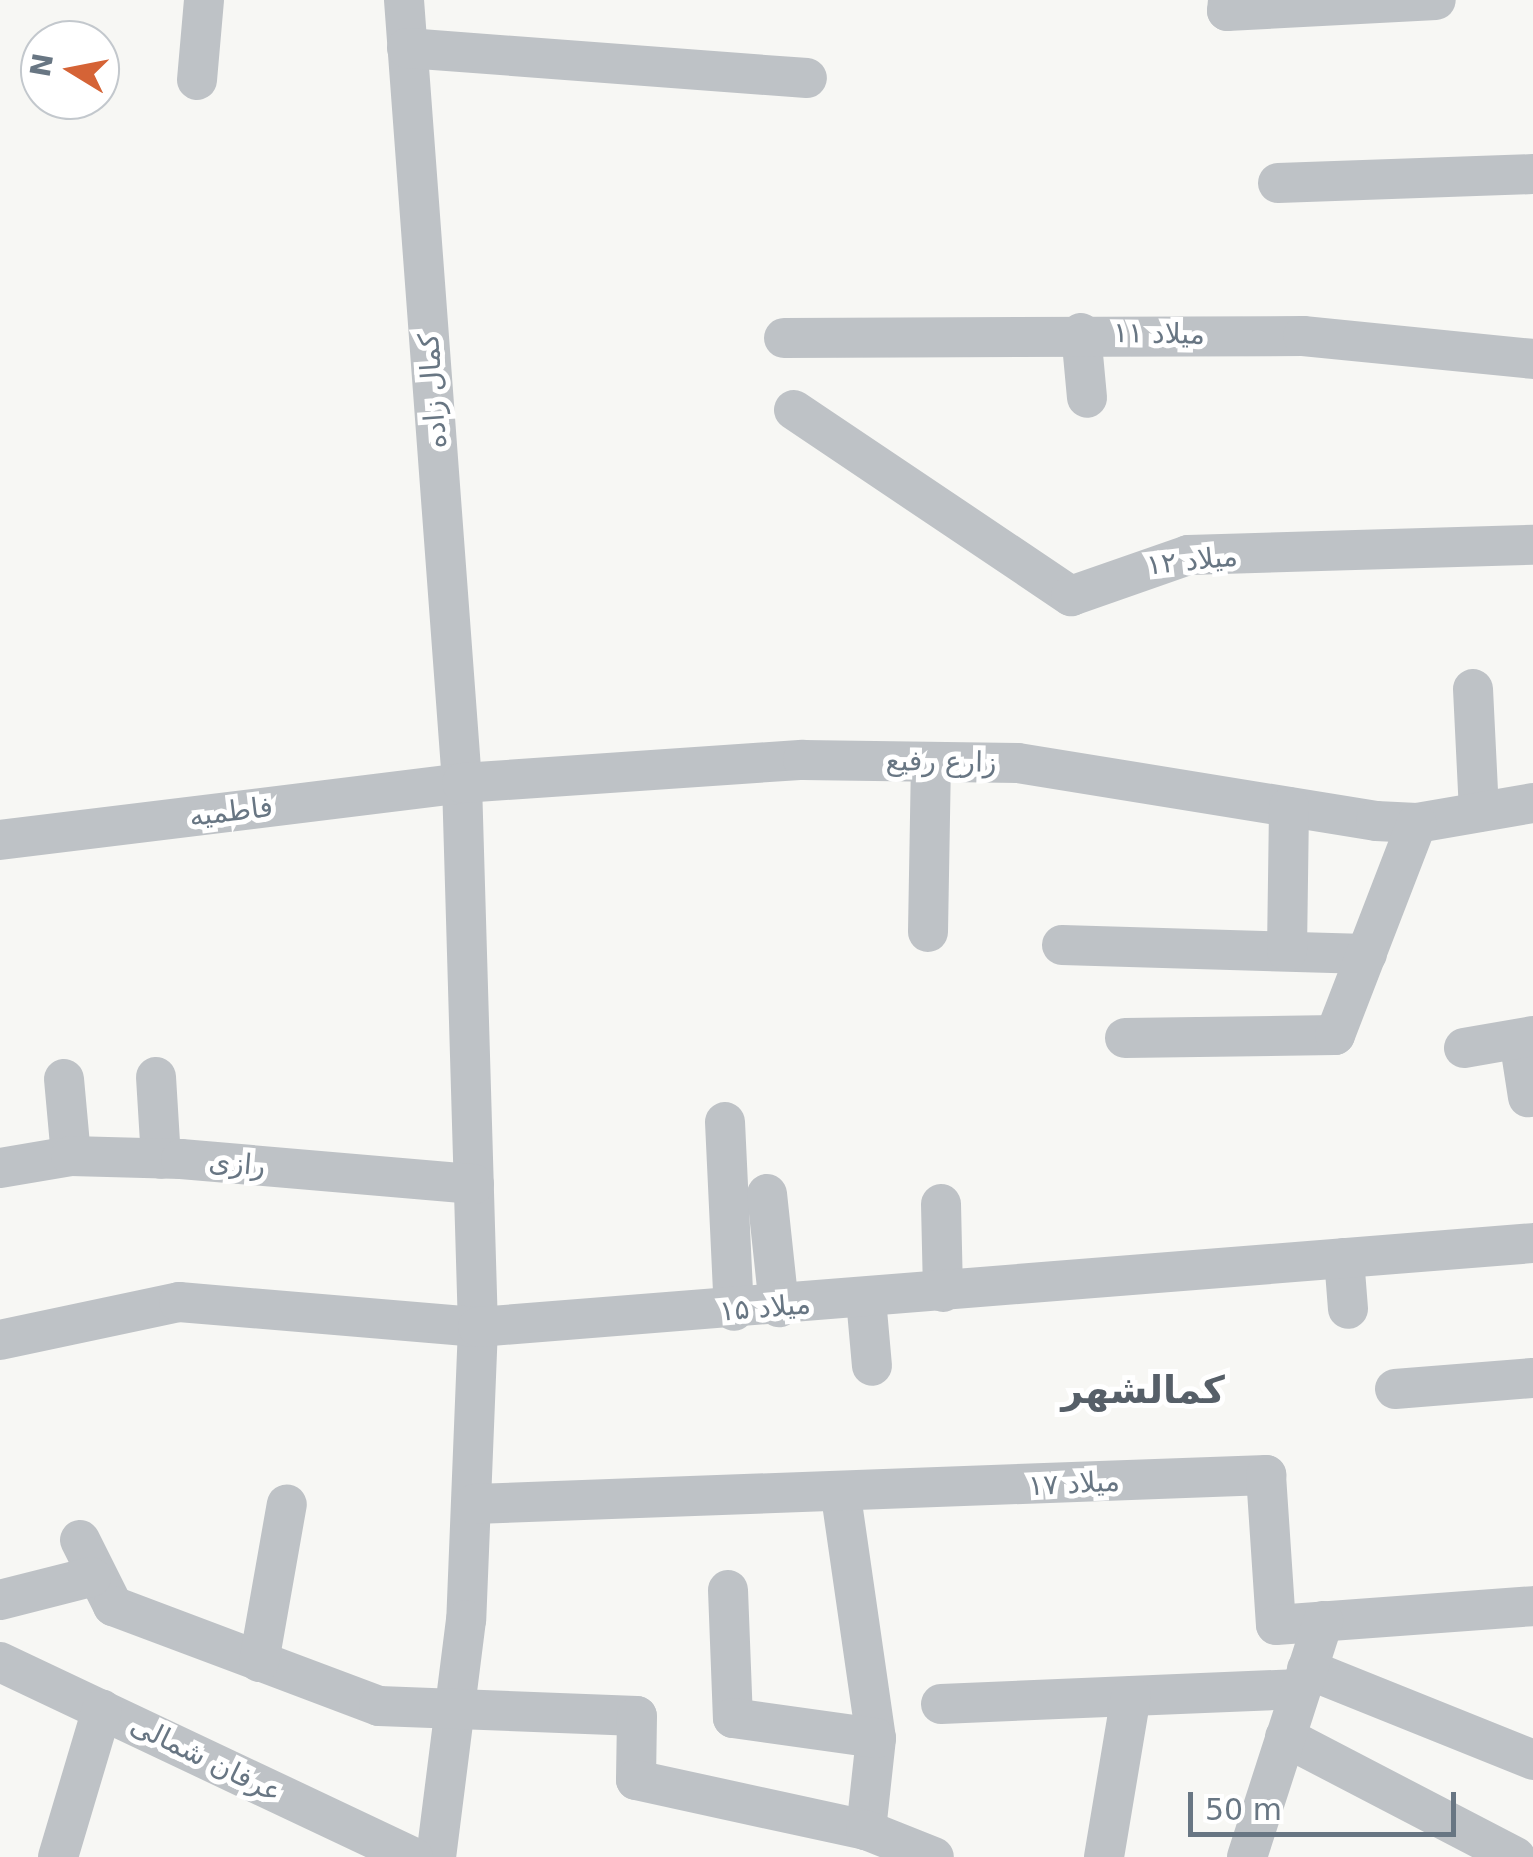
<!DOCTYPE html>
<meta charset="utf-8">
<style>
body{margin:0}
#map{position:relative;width:1533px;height:1857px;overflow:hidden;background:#f7f7f4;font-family:"DejaVu Sans",Vazirmatn,sans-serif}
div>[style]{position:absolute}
.minor>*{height:40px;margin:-20px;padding:0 20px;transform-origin:20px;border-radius:20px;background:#bec2c6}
span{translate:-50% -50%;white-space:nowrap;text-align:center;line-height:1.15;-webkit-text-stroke:10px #fff;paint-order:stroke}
.street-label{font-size:28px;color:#687683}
.district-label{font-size:38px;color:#565f68;font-weight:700}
.north{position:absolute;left:20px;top:20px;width:100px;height:100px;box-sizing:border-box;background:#fff;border:2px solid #c3c8cd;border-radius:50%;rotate:280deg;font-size:28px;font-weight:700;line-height:40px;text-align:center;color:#687683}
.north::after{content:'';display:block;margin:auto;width:35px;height:45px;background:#d56336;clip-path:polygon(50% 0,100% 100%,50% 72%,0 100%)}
.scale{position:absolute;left:1188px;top:1792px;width:268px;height:45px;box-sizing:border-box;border:5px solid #687683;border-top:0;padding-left:12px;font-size:30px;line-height:35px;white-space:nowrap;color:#687683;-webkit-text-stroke:8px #fff;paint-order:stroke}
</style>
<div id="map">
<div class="minor">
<i style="left:404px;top:0;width:785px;rotate:85.76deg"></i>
<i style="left:462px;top:783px;width:544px;rotate:88.32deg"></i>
<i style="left:478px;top:1327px;width:293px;rotate:92.3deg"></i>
<i style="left:466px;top:1620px;width:239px;rotate:97.2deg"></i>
<i style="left:1228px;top:0;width:11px;rotate:95deg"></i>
<i style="left:1227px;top:11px;width:209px;rotate:-3deg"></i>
<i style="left:407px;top:48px;width:401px;rotate:4.3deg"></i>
<i style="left:197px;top:80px;width:80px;rotate:-85deg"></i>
<i style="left:1278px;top:183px;width:255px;rotate:-2deg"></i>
<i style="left:1081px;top:333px;width:65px;rotate:84.7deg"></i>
<i style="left:784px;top:338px;width:519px;rotate:-0.22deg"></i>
<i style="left:1303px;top:336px;width:231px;rotate:5.7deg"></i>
<i style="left:794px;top:410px;width:334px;rotate:33.9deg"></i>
<i style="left:1071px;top:596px;width:124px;rotate:-19.3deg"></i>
<i style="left:1188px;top:555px;width:345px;rotate:-1.7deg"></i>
<i style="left:1473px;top:689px;width:123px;rotate:87.2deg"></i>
<i style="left:0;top:840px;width:466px;rotate:-7deg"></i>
<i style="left:462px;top:783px;width:342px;rotate:-3.9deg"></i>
<i style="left:803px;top:760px;width:215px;rotate:0.8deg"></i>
<i style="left:1018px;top:763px;width:363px;rotate:9.2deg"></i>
<i style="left:1376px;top:821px;width:41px;rotate:2.8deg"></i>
<i style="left:1417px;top:823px;width:118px;rotate:-9.8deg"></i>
<i style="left:928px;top:932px;width:170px;rotate:-89deg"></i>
<i style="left:1062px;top:945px;width:305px;rotate:1.7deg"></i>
<i style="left:1287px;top:951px;width:144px;rotate:-89.2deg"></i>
<i style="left:1125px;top:1038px;width:210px;rotate:-0.8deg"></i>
<i style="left:1335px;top:1035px;width:227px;rotate:-68.9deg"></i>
<i style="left:1519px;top:1039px;width:59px;rotate:81.2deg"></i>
<i style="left:1464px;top:1048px;width:70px;rotate:-9.9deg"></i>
<i style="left:156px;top:1077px;width:82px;rotate:86.5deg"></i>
<i style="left:64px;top:1079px;width:77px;rotate:84.8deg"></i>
<i style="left:725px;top:1122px;width:189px;rotate:87.3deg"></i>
<i style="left:0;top:1168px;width:72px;rotate:-9.6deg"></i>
<i style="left:71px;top:1156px;width:110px;rotate:1.6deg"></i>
<i style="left:181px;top:1159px;width:294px;rotate:4.9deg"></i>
<i style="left:767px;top:1194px;width:114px;rotate:83.9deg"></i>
<i style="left:941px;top:1204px;width:88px;rotate:88.7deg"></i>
<i style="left:1344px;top:1258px;width:51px;rotate:85.5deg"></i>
<i style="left:866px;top:1299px;width:67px;rotate:84.9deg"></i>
<i style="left:0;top:1340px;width:183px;rotate:-12deg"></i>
<i style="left:179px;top:1302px;width:300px;rotate:4.8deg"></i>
<i style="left:478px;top:1327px;width:1058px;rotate:-4.55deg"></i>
<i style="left:1395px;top:1389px;width:138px;rotate:-4.6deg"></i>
<i style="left:841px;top:1496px;width:245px;rotate:81.8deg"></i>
<i style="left:876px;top:1738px;width:93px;rotate:96.2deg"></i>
<i style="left:474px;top:1504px;width:793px;rotate:-2.1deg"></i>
<i style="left:1266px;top:1475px;width:150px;rotate:86.2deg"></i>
<i style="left:1276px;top:1625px;width:258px;rotate:-4.2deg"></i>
<i style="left:80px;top:1540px;width:74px;rotate:63.4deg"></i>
<i style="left:113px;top:1606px;width:284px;rotate:20.6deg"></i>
<i style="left:379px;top:1706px;width:258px;rotate:2.2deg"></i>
<i style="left:637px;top:1716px;width:64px;rotate:90.9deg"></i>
<i style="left:636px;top:1780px;width:235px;rotate:12.3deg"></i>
<i style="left:866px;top:1830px;width:73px;rotate:21.7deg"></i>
<i style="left:728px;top:1590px;width:128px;rotate:87.8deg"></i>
<i style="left:733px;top:1718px;width:144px;rotate:8deg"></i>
<i style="left:0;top:1600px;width:94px;rotate:-14.2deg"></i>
<i style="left:0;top:1662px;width:457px;rotate:25.3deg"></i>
<i style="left:259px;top:1662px;width:160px;rotate:-80deg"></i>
<i style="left:1307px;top:1669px;width:244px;rotate:21.9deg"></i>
<i style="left:941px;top:1704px;width:360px;rotate:-2.4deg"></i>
<i style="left:1285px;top:1737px;width:260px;rotate:27.5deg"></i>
<i style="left:58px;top:1857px;width:154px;rotate:-73.4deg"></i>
<i style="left:1104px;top:1857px;width:163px;rotate:-80.5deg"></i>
<i style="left:1247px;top:1857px;width:248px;rotate:-72.1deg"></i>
</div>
<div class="street-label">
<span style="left:1159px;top:334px;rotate:1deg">میلاد ۱۱</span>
<span style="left:433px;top:391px;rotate:-94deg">کمال زاده</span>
<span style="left:1192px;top:561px;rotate:-6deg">میلاد ۱۲</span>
<span style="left:941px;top:762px;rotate:1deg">زارع رفیع</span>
<span style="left:231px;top:812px;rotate:-7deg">فاطمیه</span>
<span style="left:237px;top:1164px;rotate:5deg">رازی</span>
<span style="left:765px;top:1308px;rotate:-5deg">میلاد ۱۵</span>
<span style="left:1074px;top:1484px;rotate:-3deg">میلاد ۱۷</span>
<span style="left:206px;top:1759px;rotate:26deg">عرفان شمالی</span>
</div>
<div class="district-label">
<span style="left:1143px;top:1391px">کمالشهر</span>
</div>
<div class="north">N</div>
<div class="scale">50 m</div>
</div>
